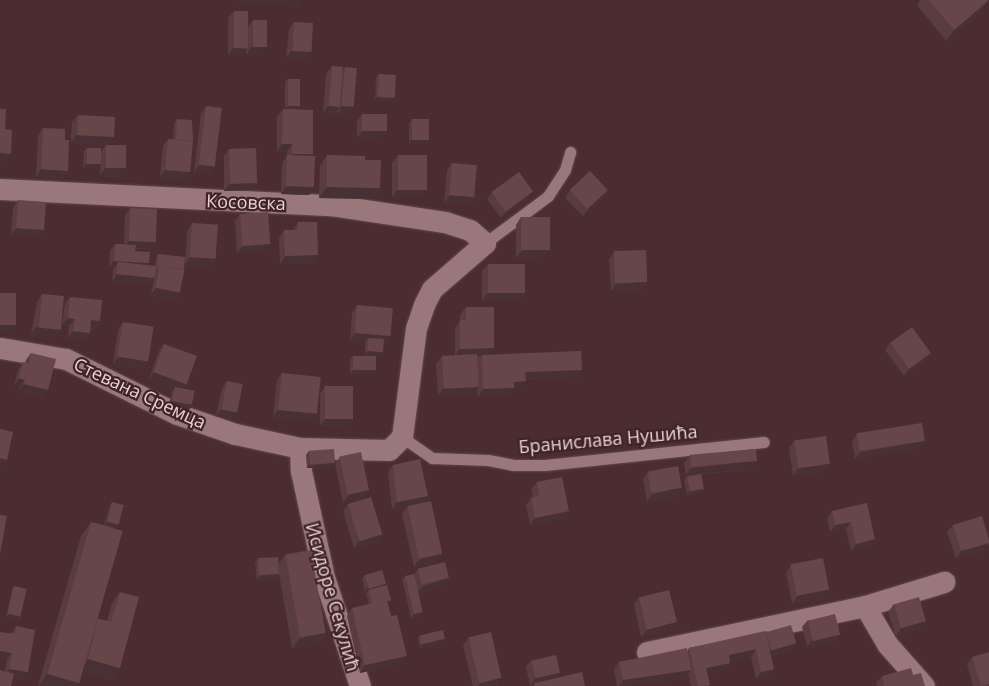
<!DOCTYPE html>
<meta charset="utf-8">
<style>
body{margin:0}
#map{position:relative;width:989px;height:686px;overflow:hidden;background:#4b2d31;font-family:"Open Sans",sans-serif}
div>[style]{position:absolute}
.roads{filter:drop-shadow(0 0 1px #63494e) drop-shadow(0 0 1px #63494e)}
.lane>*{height:11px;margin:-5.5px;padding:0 5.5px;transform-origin:5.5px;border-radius:5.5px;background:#9a777a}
.street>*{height:21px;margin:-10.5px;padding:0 10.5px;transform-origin:10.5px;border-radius:10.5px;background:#9a777a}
.wall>*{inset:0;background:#593c40}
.shaded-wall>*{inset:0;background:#483134;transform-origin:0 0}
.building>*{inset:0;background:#67464a;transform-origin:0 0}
span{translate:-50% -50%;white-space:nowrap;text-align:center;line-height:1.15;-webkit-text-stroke:4.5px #402327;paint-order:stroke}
.street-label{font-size:18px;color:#e7d3d5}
</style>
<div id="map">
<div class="roads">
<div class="lane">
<i style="left:485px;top:243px;width:79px;rotate:-36.7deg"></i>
<i style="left:548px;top:196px;width:31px;rotate:-57deg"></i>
<i style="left:565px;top:170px;width:19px;rotate:-74deg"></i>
<i style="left:402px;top:437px;width:37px;rotate:35deg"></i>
<i style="left:432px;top:458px;width:56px;rotate:2deg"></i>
<i style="left:488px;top:460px;width:25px;rotate:11deg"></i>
<i style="left:513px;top:465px;width:32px"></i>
<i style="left:545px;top:465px;width:220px;rotate:-6deg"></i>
</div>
<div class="street">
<i style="left:0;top:189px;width:331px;rotate:2.8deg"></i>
<i style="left:331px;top:205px;width:115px;rotate:8.5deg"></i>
<i style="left:445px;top:222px;width:26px;rotate:18deg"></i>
<i style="left:470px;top:230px;width:20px;rotate:41deg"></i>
<i style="left:485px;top:243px;width:70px;rotate:139deg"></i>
<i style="left:432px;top:289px;width:18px;rotate:117deg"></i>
<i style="left:424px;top:305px;width:24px;rotate:109deg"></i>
<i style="left:416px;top:328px;width:110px;rotate:97.3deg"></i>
<i style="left:402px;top:437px;width:18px;rotate:135deg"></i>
<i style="left:389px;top:450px;width:89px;rotate:-178.7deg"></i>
<i style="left:300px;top:448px;width:66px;rotate:-167.8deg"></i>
<i style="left:235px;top:434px;width:61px;rotate:-161deg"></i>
<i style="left:177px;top:414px;width:124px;rotate:-153.6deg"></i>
<i style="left:66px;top:359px;width:67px;rotate:-170.5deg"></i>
<i style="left:300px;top:448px;width:23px;rotate:88deg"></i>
<i style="left:301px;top:471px;width:108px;rotate:77.8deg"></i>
<i style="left:324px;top:577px;width:115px;rotate:71.7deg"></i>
<i style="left:865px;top:606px;width:44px;rotate:59.9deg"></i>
<i style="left:887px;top:644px;width:56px;rotate:48.6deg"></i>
<i style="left:647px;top:652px;width:223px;rotate:-11.9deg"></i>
<i style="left:865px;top:606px;width:83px;rotate:-16.9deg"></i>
</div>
</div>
<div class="wall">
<i style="clip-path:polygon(920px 0,987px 0,988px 1px,980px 12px,946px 41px,917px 5px)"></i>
<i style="clip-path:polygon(234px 11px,248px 27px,253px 20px,260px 55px,246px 55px,246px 50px,242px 56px,228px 56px,228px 18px)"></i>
<i style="clip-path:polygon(294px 22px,305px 60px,286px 58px,289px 29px)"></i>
<i style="clip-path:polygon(332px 66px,343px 70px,345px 67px,349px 114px,337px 114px,337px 111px,335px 114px,323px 113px,326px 74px)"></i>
<i style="clip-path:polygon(379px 74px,392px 101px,375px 100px,376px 78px)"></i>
<i style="clip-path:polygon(288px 79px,300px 106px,297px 109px,311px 156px,314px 187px,309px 195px,281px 194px,282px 163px,287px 156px,287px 152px,277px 152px,277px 117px,283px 109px,285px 109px,285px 82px)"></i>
<i style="clip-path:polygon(206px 106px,215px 166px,210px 174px,194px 172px,201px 113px)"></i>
<i style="clip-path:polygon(362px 114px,382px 138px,357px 138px,357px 121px)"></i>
<i style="clip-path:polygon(78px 115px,109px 145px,119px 177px,100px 176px,101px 152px,106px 145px,71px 143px,72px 122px)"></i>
<i style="clip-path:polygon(177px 119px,192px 143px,184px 180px,160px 177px,163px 146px,168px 139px,173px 139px,174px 123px)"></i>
<i style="clip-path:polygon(412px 119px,429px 140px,426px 144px,409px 144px,409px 123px)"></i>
<i style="clip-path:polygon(43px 128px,65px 140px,68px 171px,63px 178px,36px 177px,38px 135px)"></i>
<i style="clip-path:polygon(87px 148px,98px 168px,83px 168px,84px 151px)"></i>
<i style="clip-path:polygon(229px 149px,251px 190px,224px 191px,224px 156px)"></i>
<i style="clip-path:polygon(327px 155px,365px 160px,380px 188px,373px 199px,319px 198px,320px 166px)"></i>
<i style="clip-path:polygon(398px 155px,421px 198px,392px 198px,392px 163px)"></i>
<i style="clip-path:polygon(452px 163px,475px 197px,470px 205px,444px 203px,447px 170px)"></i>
<i style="clip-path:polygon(570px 190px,608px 190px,603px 197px,583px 216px,565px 198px)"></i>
<i style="clip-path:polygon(492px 192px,527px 199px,501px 218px,487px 199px)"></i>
<i style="clip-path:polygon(18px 200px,39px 237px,11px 235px,13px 208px)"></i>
<i style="clip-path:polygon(130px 208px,156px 242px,151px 249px,135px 249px,135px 251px,149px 263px,148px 265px,155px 266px,156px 258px,158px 254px,180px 292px,175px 300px,151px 295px,154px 279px,149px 285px,112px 282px,113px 270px,114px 268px,109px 268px,110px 251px,115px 244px,124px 244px,125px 215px)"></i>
<i style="clip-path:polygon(240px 214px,270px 244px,264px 251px,237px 253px,235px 221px)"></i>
<i style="clip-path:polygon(521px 217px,545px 257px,516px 258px,516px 225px)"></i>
<i style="clip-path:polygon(298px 222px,313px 262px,280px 264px,279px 238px,284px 230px,293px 230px)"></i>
<i style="clip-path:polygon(192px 223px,211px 266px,185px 265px,187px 231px)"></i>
<i style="clip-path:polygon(614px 252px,642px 289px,611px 291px,609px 259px)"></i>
<i style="clip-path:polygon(488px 264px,524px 293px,519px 301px,482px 301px,482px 271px)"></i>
<i style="clip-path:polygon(42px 294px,56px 337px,31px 334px,37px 302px)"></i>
<i style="clip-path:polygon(70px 297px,100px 321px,95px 329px,91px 328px,90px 333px,85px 340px,68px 338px,69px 326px,62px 325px,65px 304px)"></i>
<i style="clip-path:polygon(357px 305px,391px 335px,386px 343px,383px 343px,383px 352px,380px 356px,365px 355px,365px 342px,350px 341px,352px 313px)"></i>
<i style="clip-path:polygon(466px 307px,490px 355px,582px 370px,577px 377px,526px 379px,520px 389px,514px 389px,509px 395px,478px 397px,477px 389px,474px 394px,438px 396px,436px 364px,442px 356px,455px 356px,455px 328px,460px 320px,460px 315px)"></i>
<i style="clip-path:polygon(123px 322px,143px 369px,113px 364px,118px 330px)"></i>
<i style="clip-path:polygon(890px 343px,926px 360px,904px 376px,885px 350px)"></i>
<i style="clip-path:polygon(164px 344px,186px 384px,183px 389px,189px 410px,169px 405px,172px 391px,174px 389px,149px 379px,159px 351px)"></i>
<i style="clip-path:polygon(31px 353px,43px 398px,18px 391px,20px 387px,14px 386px,18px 370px,23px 362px,25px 363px,26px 360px)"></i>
<i style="clip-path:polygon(353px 356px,373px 374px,350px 374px,350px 360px)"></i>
<i style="clip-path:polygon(282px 373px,312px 421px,273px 417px,277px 380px)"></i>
<i style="clip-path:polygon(227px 381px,232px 419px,216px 416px,222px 388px)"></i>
<i style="clip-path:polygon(325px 386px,353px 419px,348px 426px,320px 426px,320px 394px)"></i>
<i style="clip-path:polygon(857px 434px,925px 441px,919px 448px,855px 459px,852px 442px)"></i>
<i style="clip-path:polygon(794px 441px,825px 471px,793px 476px,789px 448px)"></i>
<i style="clip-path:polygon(309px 451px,332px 467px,307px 468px,306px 455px)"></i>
<i style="clip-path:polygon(690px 455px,752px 469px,701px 474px,704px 489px,701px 492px,687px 495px,684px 480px,687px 476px,701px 474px,686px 475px,684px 463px)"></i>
<i style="clip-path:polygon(340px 457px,364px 498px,343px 503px,335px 464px)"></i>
<i style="clip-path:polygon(393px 465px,428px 496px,423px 503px,437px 562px,414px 567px,402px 514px,407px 507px,392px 510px,388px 472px)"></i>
<i style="clip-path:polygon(648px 472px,677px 496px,647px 502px,643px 479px)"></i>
<i style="clip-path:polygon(537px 482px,564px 518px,530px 525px,526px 505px,531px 498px,533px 497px,531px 490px)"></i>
<i style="clip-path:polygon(112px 502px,117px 525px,115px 529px,97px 621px,98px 619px,107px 621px,112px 603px,120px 592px,120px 668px,112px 679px,83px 671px,79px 683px,77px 686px,38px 686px,81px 536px,91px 522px,104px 525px,110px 505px)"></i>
<i style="clip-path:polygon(867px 503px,870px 547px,851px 551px,846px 529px,830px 532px,827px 518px,832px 511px)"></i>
<i style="clip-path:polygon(348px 504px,382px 534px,377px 542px,354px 548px,343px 511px)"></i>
<i style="clip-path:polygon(953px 525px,989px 540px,989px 544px,985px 550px,956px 559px,947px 532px)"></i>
<i style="clip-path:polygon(285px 555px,326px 633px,319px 644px,292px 648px,279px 574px,277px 578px,257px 580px,255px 563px,258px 559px,278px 564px)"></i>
<i style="clip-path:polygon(791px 565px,829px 589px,824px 597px,792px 604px,786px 573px)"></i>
<i style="clip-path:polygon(418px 569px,449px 578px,444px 586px,418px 593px,420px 616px,411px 618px,402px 579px,405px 576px,414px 575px)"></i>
<i style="clip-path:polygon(365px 575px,386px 583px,383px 586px,388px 604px,402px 663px,360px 673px,347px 616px,352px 608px,369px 604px,366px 594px,369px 590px,365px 591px,362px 579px)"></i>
<i style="clip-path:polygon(14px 586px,21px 617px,19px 621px,6px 618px,12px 590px)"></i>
<i style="clip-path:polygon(639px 597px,672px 630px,641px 637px,634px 605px)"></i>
<i style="clip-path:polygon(894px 604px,926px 621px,921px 628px,896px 636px,888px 612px)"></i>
<i style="clip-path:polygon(808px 620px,840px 634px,834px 641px,807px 647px,802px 627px)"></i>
<i style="clip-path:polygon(16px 626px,28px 672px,22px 680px,13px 678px,5px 671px,11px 634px)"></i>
<i style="clip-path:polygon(766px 631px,796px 643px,791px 651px,771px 656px,774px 669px,768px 677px,756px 679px,751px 657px,730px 661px,730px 663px,725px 670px,707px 674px,709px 686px,691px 686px,688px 674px,686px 678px,627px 686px,617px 686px,614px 669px,619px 662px,687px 651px,689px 648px,766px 632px)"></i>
<i style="clip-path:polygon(420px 635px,442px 643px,420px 648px,418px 639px)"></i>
<i style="clip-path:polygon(469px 637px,497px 686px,473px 686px,463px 645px)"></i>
<i style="clip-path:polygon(972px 657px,989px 686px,973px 686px,967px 664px)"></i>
<i style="clip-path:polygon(531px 660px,557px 678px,585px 686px,533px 686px,533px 685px,530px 686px,526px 667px)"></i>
<i style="clip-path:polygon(913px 675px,925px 686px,877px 686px,876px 683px,882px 676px)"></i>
</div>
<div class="shaded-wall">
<i style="clip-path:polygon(235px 0,302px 0,297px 7px,234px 2px)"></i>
<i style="clip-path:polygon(988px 1px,980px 12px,946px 41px,954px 30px)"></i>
<i style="clip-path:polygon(251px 47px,266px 48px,260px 55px,246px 55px)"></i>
<i style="clip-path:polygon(233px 48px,247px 49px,242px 56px,228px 56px)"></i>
<i style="clip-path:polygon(291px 51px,310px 52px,305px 60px,286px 58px)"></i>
<i style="clip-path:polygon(377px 97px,394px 98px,392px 101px,375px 100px)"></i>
<i style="clip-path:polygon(288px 106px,300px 106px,297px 109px,285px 109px)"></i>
<i style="clip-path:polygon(328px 106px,340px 107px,335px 114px,323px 113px)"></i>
<i style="clip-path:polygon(342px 106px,354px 107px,349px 114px,337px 114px)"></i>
<i style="clip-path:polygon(362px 131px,387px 131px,382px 138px,357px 138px)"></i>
<i style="clip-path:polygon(76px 135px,114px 138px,108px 145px,71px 143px)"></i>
<i style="clip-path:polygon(411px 140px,429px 140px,426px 144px,409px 144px)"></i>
<i style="clip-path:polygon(282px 144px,292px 144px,287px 152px,277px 152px)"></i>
<i style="clip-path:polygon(0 153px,11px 154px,5px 162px,0 161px)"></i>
<i style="clip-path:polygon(292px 154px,313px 154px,308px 161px,287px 161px)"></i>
<i style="clip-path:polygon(86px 164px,100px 164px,98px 168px,83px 168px)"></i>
<i style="clip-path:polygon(199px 165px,215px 166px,210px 174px,194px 172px)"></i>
<i style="clip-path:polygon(105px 168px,124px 169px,119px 177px,100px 176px)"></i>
<i style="clip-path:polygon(41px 169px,68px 171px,63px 178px,36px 177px)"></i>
<i style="clip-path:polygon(165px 170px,190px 172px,184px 180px,160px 177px)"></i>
<i style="clip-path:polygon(230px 183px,257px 183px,251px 190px,224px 191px)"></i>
<i style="clip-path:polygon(286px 186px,314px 187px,309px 195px,281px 194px)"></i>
<i style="clip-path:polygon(327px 187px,380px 188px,373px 199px,319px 198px)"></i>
<i style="clip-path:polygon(397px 190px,426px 190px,421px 198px,392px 198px)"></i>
<i style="clip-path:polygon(608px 190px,603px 197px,583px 216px,588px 209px)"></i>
<i style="clip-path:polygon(533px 191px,527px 199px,501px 218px,507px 211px)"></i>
<i style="clip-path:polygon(450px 195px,475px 197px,470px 205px,444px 203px)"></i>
<i style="clip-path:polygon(16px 228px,44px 230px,39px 237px,11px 235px)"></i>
<i style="clip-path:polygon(129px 241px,156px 242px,151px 249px,124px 248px)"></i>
<i style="clip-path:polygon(270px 244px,264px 251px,237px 253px,243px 246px)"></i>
<i style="clip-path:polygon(522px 250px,550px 250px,545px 257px,516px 258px)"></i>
<i style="clip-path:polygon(318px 255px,313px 262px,280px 264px,285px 256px)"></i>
<i style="clip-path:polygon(190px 257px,216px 259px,211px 266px,185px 265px)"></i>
<i style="clip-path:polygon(114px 261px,149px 263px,144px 271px,118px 262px,114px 268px,109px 268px)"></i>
<i style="clip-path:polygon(117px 274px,155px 278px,149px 285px,112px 282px)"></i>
<i style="clip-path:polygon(647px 282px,642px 289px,611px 291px,616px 284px)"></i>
<i style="clip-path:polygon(156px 288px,180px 292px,175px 300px,151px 295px)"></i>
<i style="clip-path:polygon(487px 293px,524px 293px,519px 301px,482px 301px)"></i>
<i style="clip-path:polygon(68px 318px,75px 319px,69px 326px,62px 325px)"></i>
<i style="clip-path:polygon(91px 320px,100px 321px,95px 329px,86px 328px)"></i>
<i style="clip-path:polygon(0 325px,15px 326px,9px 333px,0 333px)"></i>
<i style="clip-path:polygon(36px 327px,61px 329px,56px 337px,31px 334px)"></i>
<i style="clip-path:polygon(73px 331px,90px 333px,85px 340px,68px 338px)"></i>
<i style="clip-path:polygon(355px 333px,391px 335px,386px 343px,368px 342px,368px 338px,365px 342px,350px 341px)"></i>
<i style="clip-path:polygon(494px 348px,489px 356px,455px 356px,460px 349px)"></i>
<i style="clip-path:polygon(367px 351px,383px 352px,380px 356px,365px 355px)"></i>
<i style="clip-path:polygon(931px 353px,926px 360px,904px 376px,909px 369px)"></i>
<i style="clip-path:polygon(118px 357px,149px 361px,143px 369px,113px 364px)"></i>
<i style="clip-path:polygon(353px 370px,376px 370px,373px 374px,350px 374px)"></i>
<i style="clip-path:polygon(582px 370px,577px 377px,520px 379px,525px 372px)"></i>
<i style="clip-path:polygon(154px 372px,186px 384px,181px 392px,175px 387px,174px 389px,149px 379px)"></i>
<i style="clip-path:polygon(19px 378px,25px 380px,20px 387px,14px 386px)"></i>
<i style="clip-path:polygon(526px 381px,520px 389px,514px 389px,509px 395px,478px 397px,483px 389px,514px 382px)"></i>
<i style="clip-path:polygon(24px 384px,48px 390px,43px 398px,18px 391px)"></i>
<i style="clip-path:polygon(479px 387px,474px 394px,438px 396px,443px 388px)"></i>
<i style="clip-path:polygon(172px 401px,192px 406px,189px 410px,169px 405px)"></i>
<i style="clip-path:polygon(221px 409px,237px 412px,232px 419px,216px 416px)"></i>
<i style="clip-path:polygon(278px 410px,317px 414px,312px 421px,273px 417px)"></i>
<i style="clip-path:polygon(325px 419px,353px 419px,348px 426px,320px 426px)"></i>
<i style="clip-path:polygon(925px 441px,919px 448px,855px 459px,860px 452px)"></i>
<i style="clip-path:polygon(0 458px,7px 460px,2px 467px,0 467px)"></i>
<i style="clip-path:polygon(757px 461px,752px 469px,686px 475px,691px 468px)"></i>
<i style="clip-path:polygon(335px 463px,332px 467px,307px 468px,310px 465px)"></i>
<i style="clip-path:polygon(830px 464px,825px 471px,793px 476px,798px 468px)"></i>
<i style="clip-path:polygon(682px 488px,677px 496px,647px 502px,652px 494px)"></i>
<i style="clip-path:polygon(704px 489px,701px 492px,687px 495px,690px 491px)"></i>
<i style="clip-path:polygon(369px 490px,364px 498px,343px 503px,348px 495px)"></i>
<i style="clip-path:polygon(428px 496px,423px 504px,392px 510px,397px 502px)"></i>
<i style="clip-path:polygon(569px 511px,564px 518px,530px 525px,535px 518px)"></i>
<i style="left:106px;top:521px;width:12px;height:4px;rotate:20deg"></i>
<i style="clip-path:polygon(851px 522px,846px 529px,830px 532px,835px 525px)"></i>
<i style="clip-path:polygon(382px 534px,377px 542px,354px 548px,359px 541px)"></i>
<i style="clip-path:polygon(875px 539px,870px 547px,851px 551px,856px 544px)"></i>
<i style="clip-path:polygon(989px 543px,985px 550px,956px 559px,961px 551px)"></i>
<i style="clip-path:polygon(442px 554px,437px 562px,414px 567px,419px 559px)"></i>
<i style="clip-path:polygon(279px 574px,277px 578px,257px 580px,259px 576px)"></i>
<i style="clip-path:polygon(449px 578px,444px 586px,417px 593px,423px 586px)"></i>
<i style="clip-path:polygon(386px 583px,383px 586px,365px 591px,368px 587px)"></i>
<i style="clip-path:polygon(829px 589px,824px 597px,792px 604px,797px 596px)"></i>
<i style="clip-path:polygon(423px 612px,420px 616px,411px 618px,414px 614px)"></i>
<i style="clip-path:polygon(9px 614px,21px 617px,19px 621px,6px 618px)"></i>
<i style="clip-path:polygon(926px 621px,921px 628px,896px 636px,901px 628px)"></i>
<i style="clip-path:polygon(677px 622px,672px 630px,641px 637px,647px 630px)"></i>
<i style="clip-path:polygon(326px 633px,319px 644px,292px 648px,300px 638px)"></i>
<i style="clip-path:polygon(840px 634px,834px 641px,807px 647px,812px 640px)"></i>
<i style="clip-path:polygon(445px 639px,442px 643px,420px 648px,422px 644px)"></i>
<i style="clip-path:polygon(796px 643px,791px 651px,766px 657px,771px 649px)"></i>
<i style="clip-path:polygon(756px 649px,751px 657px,724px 663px,729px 655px)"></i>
<i style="clip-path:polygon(0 651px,12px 653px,7px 660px,0 659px)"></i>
<i style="clip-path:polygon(407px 656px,402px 663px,360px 673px,365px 665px)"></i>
<i style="clip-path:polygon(88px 659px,120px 668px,112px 679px,80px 670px)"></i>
<i style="clip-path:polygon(730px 663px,725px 670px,701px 675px,706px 668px)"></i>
<i style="clip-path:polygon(9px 669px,28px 672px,22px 680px,4px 677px)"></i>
<i style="clip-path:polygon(774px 669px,768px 677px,756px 679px,761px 672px)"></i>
<i style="clip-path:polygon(691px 670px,686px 678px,627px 686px,619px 686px,623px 680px)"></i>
<i style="clip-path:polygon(560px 673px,555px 681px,535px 683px,533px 685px,530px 686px,535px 678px)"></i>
<i style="clip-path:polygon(47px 674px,79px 683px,77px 686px,39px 686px)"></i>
<i style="clip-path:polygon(502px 678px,496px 686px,478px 686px,479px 684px)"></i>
</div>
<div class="building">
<i style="clip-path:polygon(929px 0,987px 0,988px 1px,954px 30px)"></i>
<i style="left:234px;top:11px;width:14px;height:37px"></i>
<i style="left:253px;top:20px;width:14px;height:27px"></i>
<i style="left:294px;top:22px;width:19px;height:29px;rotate:3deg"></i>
<i style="left:332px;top:66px;width:11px;height:40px;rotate:5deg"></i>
<i style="left:345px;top:67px;width:12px;height:39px;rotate:5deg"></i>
<i style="left:379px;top:74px;width:17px;height:23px;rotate:3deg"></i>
<i style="left:288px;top:79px;width:12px;height:27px"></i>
<i style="left:206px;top:106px;width:16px;height:59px;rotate:7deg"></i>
<i style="clip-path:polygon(0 109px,6px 109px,5px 129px,12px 130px,11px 154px,0 153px)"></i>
<i style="clip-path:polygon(283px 109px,313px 110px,313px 154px,292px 154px,292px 144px,282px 144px)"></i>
<i style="left:362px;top:114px;width:25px;height:17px"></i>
<i style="left:78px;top:115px;width:37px;height:20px;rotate:3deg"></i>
<i style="clip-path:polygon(177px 119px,192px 120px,193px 141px,176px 139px)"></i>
<i style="left:412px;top:119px;width:17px;height:21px"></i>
<i style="clip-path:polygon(43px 128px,65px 129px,65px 140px,69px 140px,68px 171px,41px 169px)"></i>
<i style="left:168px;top:139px;width:25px;height:31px;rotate:5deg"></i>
<i style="left:106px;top:145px;width:20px;height:23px"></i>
<i style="left:87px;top:148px;width:14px;height:16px"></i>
<i style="left:256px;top:148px;width:35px;height:27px;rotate:88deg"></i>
<i style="left:287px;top:155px;width:28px;height:31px;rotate:2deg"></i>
<i style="clip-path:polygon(327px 155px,365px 156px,365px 160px,381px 160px,380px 188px,327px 187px)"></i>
<i style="left:398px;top:155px;width:29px;height:35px"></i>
<i style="left:452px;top:163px;width:25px;height:32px;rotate:5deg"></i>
<i style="left:590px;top:171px;width:26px;height:28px;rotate:47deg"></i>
<i style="left:519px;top:172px;width:24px;height:34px;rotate:54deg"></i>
<i style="left:18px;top:200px;width:28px;height:28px;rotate:4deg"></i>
<i style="left:130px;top:208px;width:27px;height:33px;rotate:2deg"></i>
<i style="left:268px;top:212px;width:32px;height:28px;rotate:86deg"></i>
<i style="left:521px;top:217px;width:29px;height:33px"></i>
<i style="clip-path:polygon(298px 222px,317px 222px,318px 255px,285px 256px,284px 230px,298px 230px)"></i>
<i style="left:192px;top:223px;width:26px;height:34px;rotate:4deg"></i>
<i style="clip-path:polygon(115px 244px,136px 245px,135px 251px,150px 252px,149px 263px,114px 261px)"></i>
<i style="left:646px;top:250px;width:32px;height:32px;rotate:88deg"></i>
<i style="clip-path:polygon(158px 254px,185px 257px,184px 270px,160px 265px,159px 268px,157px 268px)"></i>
<i style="left:118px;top:262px;width:38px;height:12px;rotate:6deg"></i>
<i style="left:488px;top:264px;width:37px;height:29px"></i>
<i style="left:160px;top:265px;width:25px;height:23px;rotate:12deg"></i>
<i style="left:0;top:293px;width:16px;height:32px"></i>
<i style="left:42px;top:294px;width:22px;height:34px;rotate:5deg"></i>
<i style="clip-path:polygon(70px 297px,102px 300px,100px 321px,91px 320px,90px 333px,73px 331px,75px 319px,68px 318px)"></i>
<i style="left:357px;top:305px;width:36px;height:28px;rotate:5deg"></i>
<i style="clip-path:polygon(466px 307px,494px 307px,494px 348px,460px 349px,460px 320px,466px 320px)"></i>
<i style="left:123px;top:322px;width:31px;height:35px;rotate:9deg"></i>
<i style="left:912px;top:327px;width:32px;height:27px;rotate:54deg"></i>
<i style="left:368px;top:338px;width:16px;height:13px;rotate:4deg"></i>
<i style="left:164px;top:344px;width:35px;height:30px;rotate:20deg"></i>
<i style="clip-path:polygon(581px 351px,582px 370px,525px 372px,526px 381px,514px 382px,514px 388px,483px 389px,482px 355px)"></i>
<i style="clip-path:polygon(31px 353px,56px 359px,48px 390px,24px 384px,25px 380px,19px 378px,23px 362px,29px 364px)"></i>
<i style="left:477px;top:354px;width:33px;height:35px;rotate:87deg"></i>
<i style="left:353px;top:356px;width:23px;height:14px"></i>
<i style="left:282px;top:373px;width:39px;height:37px;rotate:6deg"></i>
<i style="left:227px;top:381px;width:16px;height:29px;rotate:11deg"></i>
<i style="left:325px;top:386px;width:28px;height:33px"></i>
<i style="left:175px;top:387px;width:20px;height:14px;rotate:11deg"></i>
<i style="left:922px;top:423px;width:18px;height:66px;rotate:81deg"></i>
<i style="clip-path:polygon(0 429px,13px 432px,7px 460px,0 458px)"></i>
<i style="left:826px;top:436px;width:28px;height:32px;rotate:82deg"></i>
<i style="left:334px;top:449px;width:14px;height:25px;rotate:86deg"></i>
<i style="left:756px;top:449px;width:12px;height:66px;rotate:85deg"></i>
<i style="left:361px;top:452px;width:39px;height:22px;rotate:78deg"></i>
<i style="clip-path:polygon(420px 459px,428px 496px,397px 502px,393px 465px)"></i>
<i style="left:678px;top:466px;width:22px;height:31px;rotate:80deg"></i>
<i style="left:701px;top:474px;width:15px;height:14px;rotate:79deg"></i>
<i style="clip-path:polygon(562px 477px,569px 511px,535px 518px,531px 498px,539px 496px,537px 482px)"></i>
<i style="left:371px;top:497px;width:39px;height:24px;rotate:73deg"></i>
<i style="left:431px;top:501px;width:54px;height:24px;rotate:78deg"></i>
<i style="left:112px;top:502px;width:12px;height:20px;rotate:14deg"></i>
<i style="clip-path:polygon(867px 503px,875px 539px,856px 544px,851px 522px,835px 525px,832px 511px)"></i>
<i style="clip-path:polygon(0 515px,7px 516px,0 554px)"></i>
<i style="clip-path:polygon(982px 516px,989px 540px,989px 543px,961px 551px,953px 525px)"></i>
<i style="left:91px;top:522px;width:33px;height:158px;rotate:16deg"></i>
<i style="left:311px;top:550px;width:84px;height:26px;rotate:80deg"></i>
<i style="left:278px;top:557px;width:17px;height:20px;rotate:87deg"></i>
<i style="left:823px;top:558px;width:32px;height:33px;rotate:79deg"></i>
<i style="left:445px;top:562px;width:16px;height:28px;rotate:76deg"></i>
<i style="left:382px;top:570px;width:14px;height:18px;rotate:73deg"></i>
<i style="left:414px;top:574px;width:39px;height:9px;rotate:77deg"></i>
<i style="left:387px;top:585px;width:16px;height:19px;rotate:75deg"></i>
<i style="left:14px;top:586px;width:13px;height:28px;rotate:13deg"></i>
<i style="left:669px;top:590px;width:33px;height:31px;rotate:76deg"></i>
<i style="clip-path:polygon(120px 592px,139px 597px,120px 668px,88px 659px,98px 619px,111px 622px)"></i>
<i style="left:919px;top:597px;width:25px;height:26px;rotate:74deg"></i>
<i style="clip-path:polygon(387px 600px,391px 616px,397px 615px,407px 656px,365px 665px,352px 608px)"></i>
<i style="left:835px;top:614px;width:21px;height:28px;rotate:76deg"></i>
<i style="left:791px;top:625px;width:19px;height:26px;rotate:74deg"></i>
<i style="clip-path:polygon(16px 626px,35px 630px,28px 672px,9px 669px,12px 653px,0 651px,0 632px,15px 634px)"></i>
<i style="left:443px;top:630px;width:9px;height:24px;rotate:77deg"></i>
<i style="clip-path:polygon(765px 631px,774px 669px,761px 672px,756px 649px,729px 655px,730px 663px,706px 668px,710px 685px,698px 686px,689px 648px)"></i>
<i style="left:491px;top:632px;width:47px;height:23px;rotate:77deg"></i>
<i style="clip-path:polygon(687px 648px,691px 670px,623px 680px,619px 662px)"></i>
<i style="clip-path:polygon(989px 652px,989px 684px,981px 686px,972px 657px)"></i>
<i style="left:556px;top:655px;width:18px;height:25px;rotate:77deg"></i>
<i style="clip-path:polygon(911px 668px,913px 675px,921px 673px,925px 686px,884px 686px,882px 676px)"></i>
<i style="clip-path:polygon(0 670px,14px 674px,11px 686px,0 686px)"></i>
<i style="clip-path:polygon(582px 672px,585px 686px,535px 686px,535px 683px)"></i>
</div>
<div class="street-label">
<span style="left:246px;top:202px;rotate:2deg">Косовска</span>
<span style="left:140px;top:393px;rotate:25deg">Стевана Сремца</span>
<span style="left:608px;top:439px;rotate:-5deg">Бранислава Нушића</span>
<span style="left:333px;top:597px;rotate:74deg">Исидоре Секулић</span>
</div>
</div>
